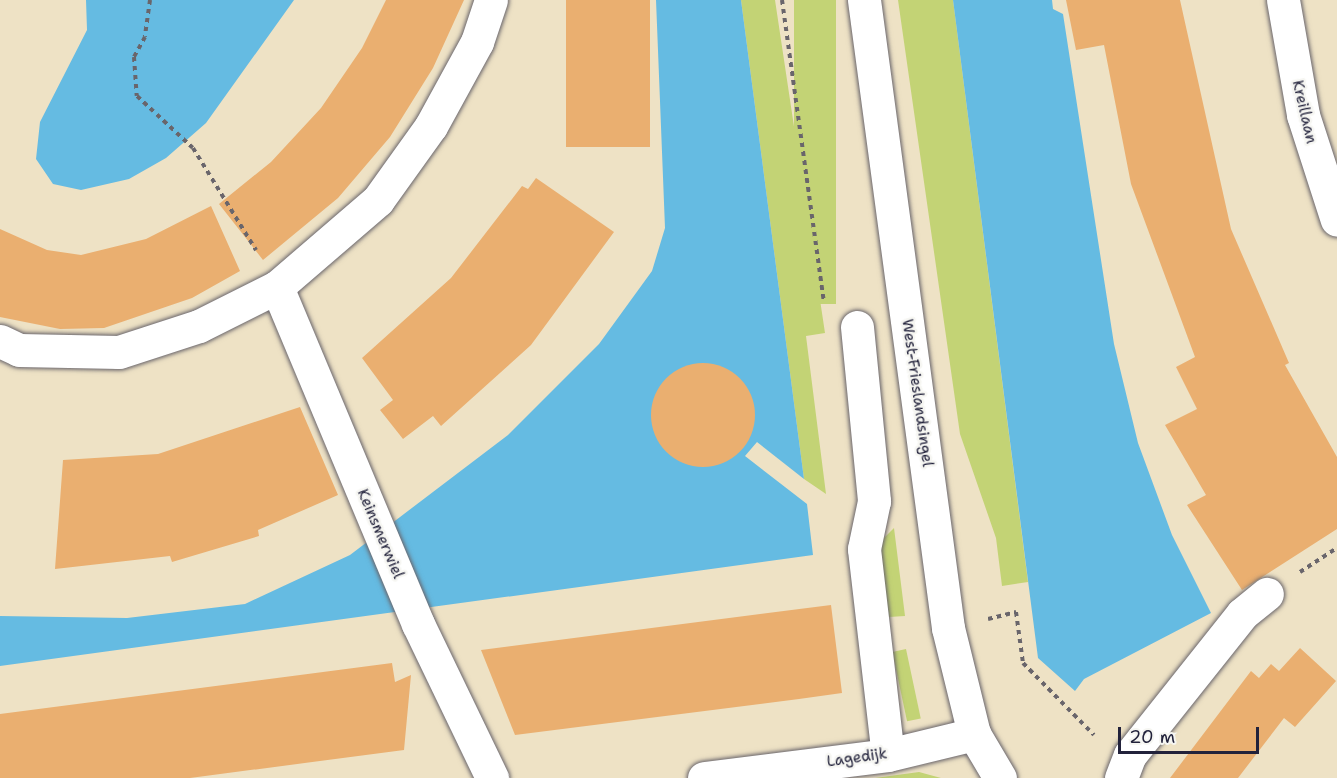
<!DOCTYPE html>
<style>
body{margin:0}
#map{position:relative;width:1337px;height:778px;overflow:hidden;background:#eee2c5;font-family:"Shantell Sans",sans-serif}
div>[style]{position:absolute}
.green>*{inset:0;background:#c3d375;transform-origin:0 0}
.water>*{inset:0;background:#65bbe2}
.building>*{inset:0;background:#eaaf70;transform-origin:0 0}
.round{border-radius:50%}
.path>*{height:4px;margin-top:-2px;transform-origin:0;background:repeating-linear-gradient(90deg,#69656b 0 4.5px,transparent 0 9px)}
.roads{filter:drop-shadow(0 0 2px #69656b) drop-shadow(0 0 2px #69656b)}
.minor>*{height:33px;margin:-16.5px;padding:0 16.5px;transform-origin:16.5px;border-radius:16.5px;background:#fff}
span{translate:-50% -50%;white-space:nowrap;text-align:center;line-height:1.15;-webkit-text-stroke:5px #f6f6f2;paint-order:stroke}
.street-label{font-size:15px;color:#22223b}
.scale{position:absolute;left:1118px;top:727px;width:141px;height:27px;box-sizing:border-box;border:3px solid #22223b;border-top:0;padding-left:8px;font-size:18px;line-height:21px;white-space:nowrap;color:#22223b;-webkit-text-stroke:4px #f6f6f2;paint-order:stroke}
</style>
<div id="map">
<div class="green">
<i style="clip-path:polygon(741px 0,775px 0,825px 333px,806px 336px,826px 494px,804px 479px)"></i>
<i style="left:794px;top:0;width:42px;height:304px"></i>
<i style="clip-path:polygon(898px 0,953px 0,1028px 582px,1002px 586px,996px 538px,960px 434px)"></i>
<i style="clip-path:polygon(894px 528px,905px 616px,889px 617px,877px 545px)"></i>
<i style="left:906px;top:649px;width:71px;height:14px;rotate:78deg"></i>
<i style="clip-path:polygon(919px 772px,941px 778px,875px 778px)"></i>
</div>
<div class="water">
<i style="clip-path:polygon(86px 0,294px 0,206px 123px,166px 158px,129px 179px,81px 190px,53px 184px,36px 159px,40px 122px,87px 30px)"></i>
<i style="clip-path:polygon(656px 0,741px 0,804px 479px,757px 442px,745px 456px,807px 504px,813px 555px,0 666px,0 616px,127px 618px,245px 604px,350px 555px,508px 435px,599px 344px,652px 271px,665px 228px)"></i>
<i style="clip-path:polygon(953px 0,1052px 0,1053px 9px,1063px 14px,1114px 344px,1138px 443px,1172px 535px,1211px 613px,1084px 679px,1075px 691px,1038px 658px)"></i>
</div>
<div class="building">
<i style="clip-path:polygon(386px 0,464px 0,433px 68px,390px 137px,338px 198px,263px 260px,219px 204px,271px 162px,321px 108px,362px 48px)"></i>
<i style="left:566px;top:0;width:84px;height:147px"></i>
<i style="clip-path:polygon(1066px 0,1180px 0,1231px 229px,1289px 363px,1285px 365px,1337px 457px,1337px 529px,1242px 590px,1187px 505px,1206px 495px,1165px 425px,1197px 409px,1176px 367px,1195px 357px,1131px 184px,1104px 45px,1076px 50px)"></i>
<i style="clip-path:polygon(536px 178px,614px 232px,531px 345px,441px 426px,433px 416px,403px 439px,380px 410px,393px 400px,362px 358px,451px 278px,522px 186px,528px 189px)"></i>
<i style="clip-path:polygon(211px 206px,240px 271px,192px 298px,104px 328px,60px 329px,0 317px,0 229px,47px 250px,81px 255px,146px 239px)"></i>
<i class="round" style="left:651px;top:363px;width:104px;height:104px"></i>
<i style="clip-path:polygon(300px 407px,338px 495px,258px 530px,259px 536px,172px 562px,170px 556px,55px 569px,63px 460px,158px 454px)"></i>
<i style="clip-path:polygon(831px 605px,842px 693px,799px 699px,515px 735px,481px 650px)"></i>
<i style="clip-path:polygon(1300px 648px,1336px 681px,1295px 727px,1284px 718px,1238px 778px,1170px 778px,1251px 671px,1259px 678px,1271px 664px,1279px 671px)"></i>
<i style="clip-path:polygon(392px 663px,395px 682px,411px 675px,404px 750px,190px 778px,0 778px,0 714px)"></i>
</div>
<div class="path">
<i style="left:150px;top:0;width:37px;rotate:98deg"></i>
<i style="left:145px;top:37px;width:23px;rotate:119deg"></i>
<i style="left:134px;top:57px;width:39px;rotate:86deg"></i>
<i style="left:137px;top:96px;width:76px;rotate:42.9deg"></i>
<i style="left:193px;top:148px;width:120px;rotate:58.3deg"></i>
<i style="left:782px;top:0;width:305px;rotate:82.1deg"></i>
<i style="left:1300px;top:572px;width:44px;rotate:-33deg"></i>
<i style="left:988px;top:619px;width:29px;rotate:-14deg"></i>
<i style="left:1016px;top:612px;width:51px;rotate:82.2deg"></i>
<i style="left:1023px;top:663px;width:101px;rotate:45.4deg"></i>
</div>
<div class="roads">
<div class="minor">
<i style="left:864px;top:0;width:634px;rotate:82.38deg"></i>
<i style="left:948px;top:628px;width:109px;rotate:76.2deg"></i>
<i style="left:974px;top:734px;width:51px;rotate:59.4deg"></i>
<i style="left:1283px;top:0;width:117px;rotate:80.1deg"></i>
<i style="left:1303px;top:115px;width:110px;rotate:72.1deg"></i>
<i style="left:277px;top:287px;width:365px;rotate:67.3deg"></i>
<i style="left:418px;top:624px;width:171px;rotate:64.3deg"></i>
<i style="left:857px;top:327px;width:175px;rotate:84.4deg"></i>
<i style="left:874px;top:501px;width:49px;rotate:101.8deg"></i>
<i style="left:864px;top:549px;width:207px;rotate:83.4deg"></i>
<i style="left:0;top:341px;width:21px;rotate:25deg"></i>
<i style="left:19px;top:350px;width:100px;rotate:1.1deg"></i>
<i style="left:119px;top:352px;width:84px;rotate:-18deg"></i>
<i style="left:199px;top:326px;width:87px;rotate:-26.6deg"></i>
<i style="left:277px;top:287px;width:133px;rotate:-40.7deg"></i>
<i style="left:378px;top:200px;width:91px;rotate:-54.4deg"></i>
<i style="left:431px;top:126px;width:96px;rotate:-61.3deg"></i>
<i style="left:477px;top:42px;width:44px;rotate:-71.6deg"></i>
<i style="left:704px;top:778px;width:185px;rotate:-7.1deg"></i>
<i style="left:888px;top:755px;width:89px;rotate:-13.7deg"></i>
<i style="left:1121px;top:778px;width:25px;rotate:-69deg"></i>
<i style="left:1130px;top:755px;width:180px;rotate:-51.5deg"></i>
<i style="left:1242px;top:614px;width:32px;rotate:-39deg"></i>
</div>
</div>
<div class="street-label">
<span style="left:1304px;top:112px;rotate:77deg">Kreillaan</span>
<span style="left:917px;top:393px;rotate:82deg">West-Frieslandsingel</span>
<span style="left:380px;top:534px;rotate:67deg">Keinsmerwiel</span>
<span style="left:857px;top:758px;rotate:-8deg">Lagedijk</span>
</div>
<div class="scale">20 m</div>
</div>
